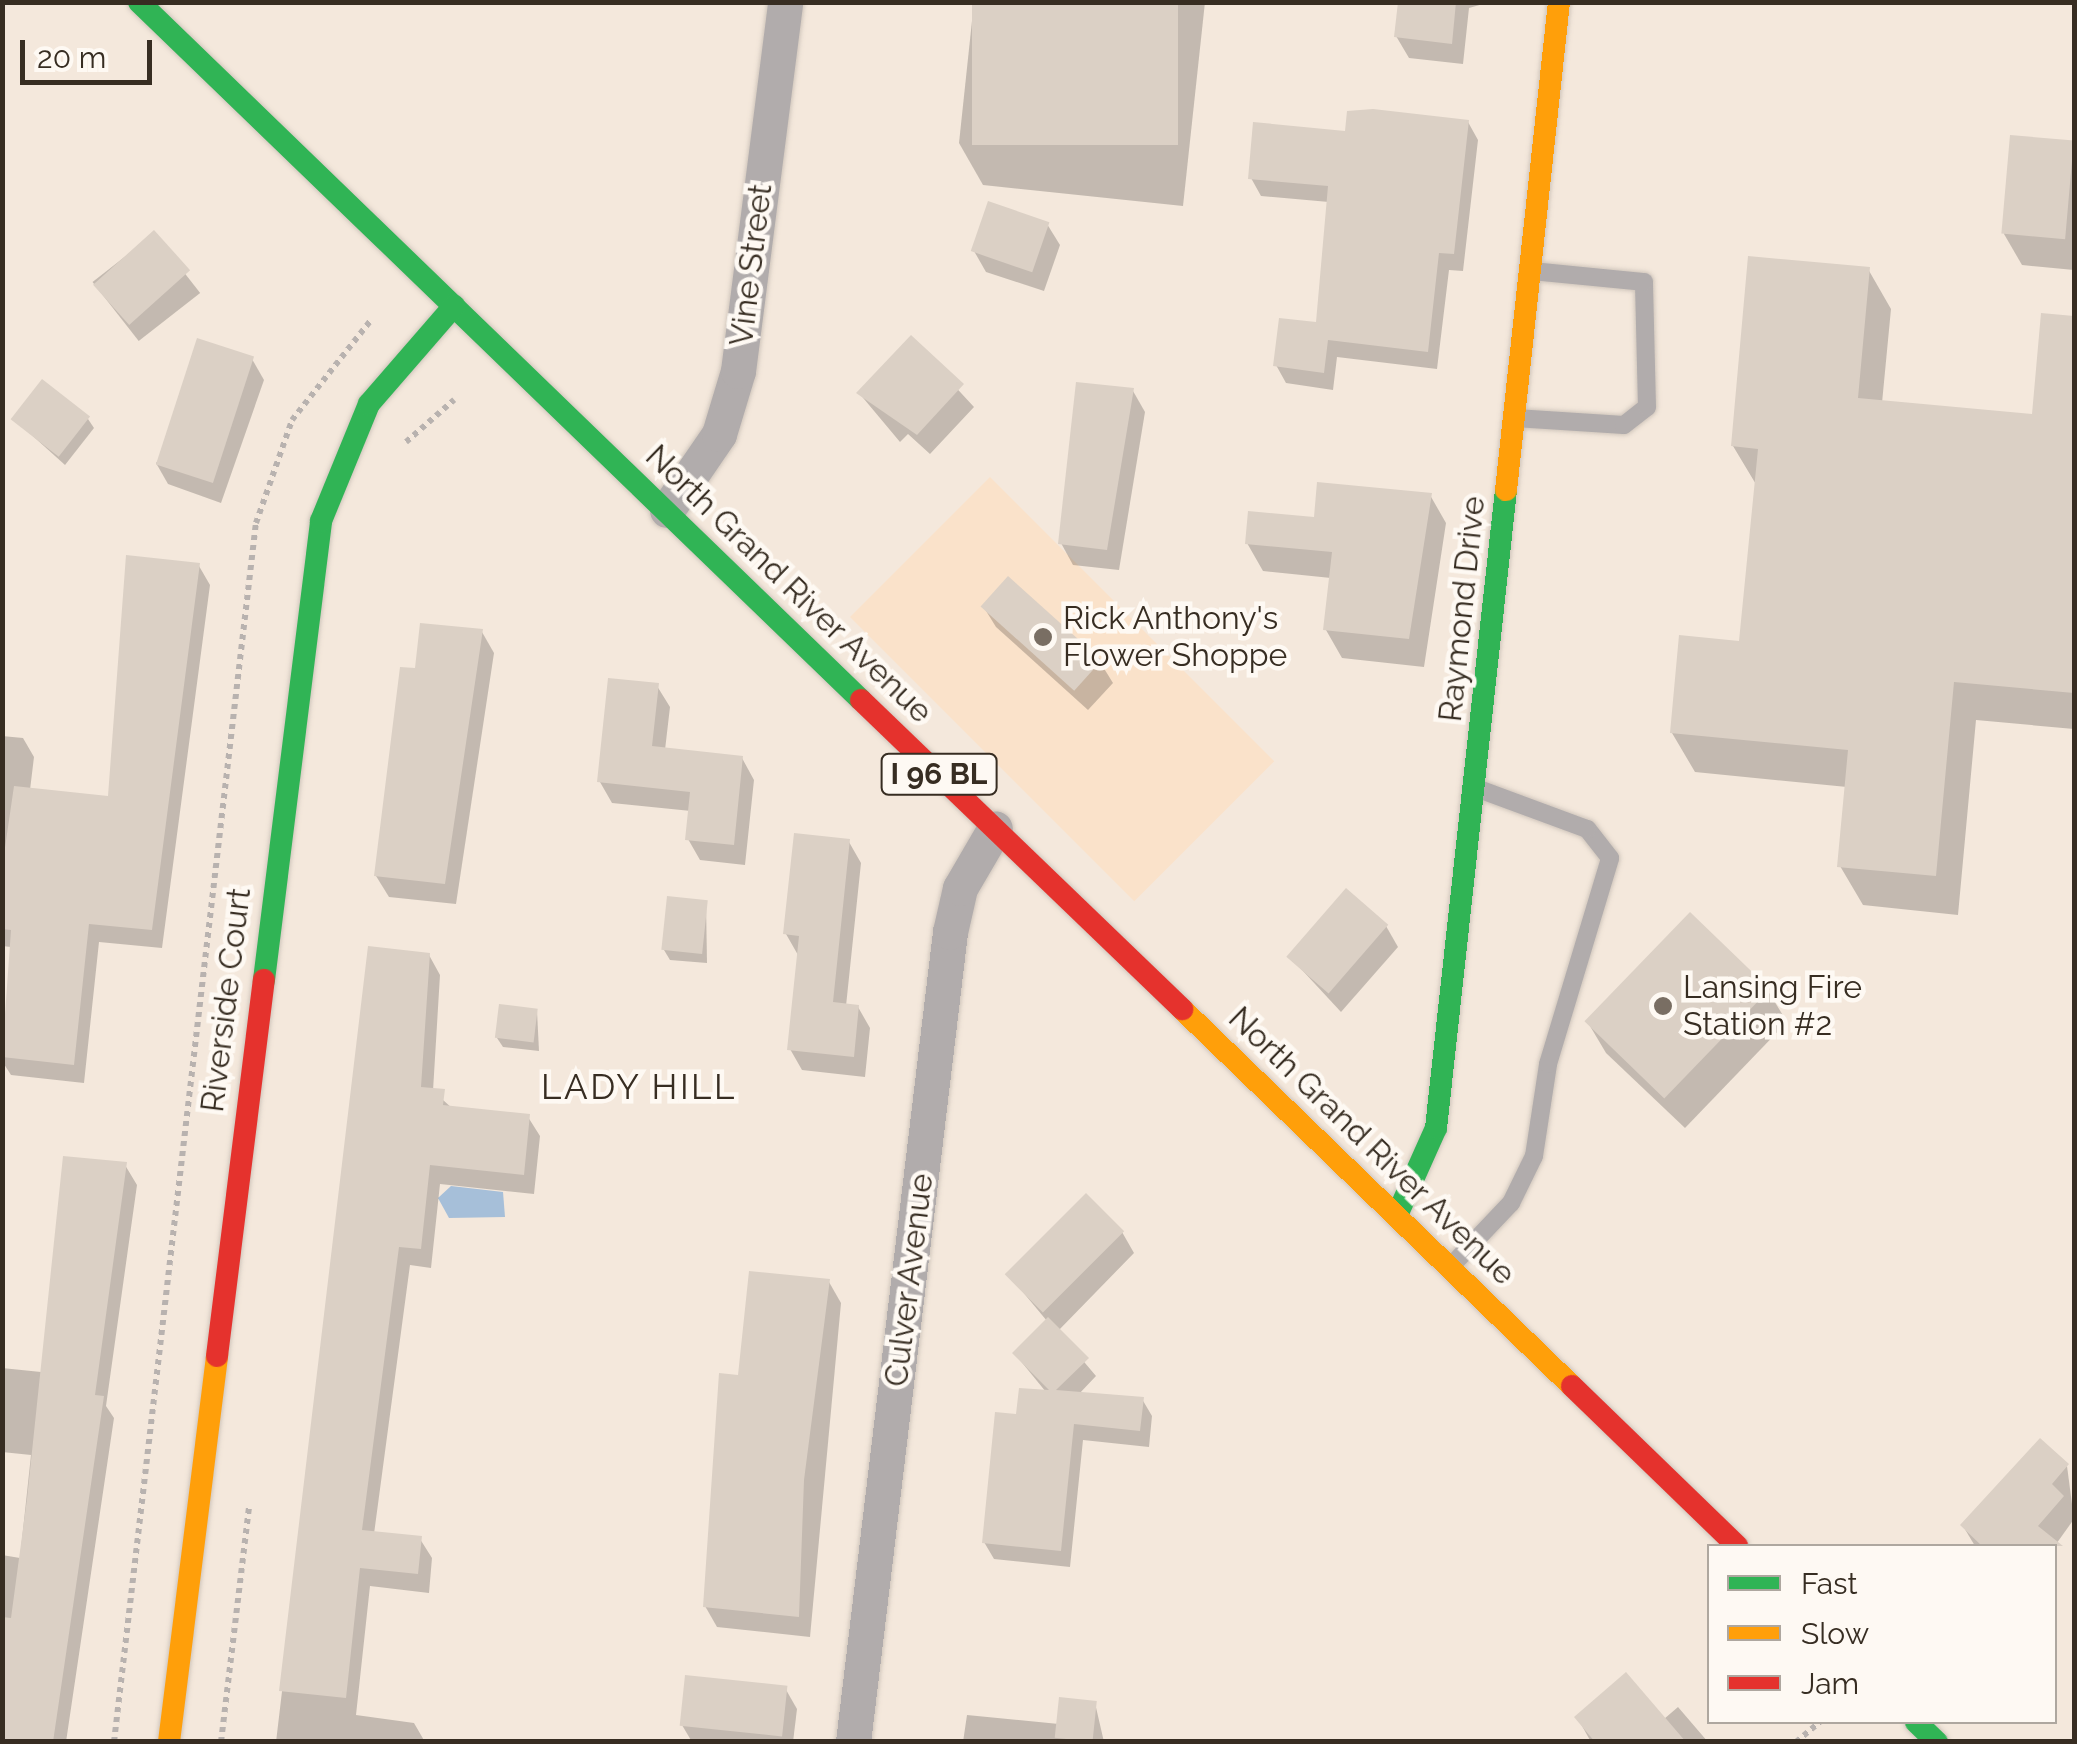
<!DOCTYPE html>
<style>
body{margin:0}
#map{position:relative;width:2077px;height:1744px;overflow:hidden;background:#f4e8dc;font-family:Raleway,sans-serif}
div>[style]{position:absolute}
.built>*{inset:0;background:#fae2ca;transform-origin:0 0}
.water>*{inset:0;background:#a6bfd9}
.shadow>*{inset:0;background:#0003;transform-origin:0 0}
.building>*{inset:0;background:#dbd0c5;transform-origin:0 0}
.path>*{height:6px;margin-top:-3px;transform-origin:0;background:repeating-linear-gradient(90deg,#b8b2af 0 5px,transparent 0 10px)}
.roads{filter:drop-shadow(0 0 2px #d0c6bc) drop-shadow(0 0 2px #d0c6bc)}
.lane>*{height:18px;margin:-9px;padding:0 9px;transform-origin:9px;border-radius:9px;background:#b1acac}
.street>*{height:35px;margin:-17.5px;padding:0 17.5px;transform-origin:17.5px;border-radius:17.5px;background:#b1acac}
.fast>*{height:22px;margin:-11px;padding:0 11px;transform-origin:11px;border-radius:11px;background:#30b455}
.slow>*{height:22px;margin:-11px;padding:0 11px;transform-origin:11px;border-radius:11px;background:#ff9f0a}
.jam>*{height:22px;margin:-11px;padding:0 11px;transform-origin:11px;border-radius:11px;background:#e5322d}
.dots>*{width:28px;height:28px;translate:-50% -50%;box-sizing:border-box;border:5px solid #fef9f3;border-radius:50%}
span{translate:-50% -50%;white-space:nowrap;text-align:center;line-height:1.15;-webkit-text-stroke:9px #fef9f3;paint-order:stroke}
.shield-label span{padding:2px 8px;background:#fef9f3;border:2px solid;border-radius:8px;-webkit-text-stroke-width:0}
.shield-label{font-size:30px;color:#372d22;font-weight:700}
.street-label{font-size:32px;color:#372d22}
.poi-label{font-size:32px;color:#372d22}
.left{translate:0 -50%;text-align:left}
.neighbourhood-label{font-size:35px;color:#372d22;letter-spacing:2.5px}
.frame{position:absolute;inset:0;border:5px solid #372d22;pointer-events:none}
.legend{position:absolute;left:1707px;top:1544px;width:350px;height:180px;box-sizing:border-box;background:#fef9f3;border:2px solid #aea79f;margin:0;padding:12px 18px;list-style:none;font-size:30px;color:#372d22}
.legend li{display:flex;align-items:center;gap:20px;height:50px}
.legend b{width:50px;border:2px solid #aea79f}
.scale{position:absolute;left:20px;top:40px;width:132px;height:45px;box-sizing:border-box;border:5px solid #372d22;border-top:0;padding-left:12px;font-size:30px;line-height:35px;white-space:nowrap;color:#372d22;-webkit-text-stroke:8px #fef9f3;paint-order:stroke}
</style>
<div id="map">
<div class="built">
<i style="left:990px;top:477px;width:402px;height:198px;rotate:45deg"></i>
</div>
<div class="water">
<i style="clip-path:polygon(451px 1186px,503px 1192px,505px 1217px,449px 1218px,438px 1198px)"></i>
</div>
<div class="shadow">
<i style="clip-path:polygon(974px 2px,1205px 2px,1183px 206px,983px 185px,959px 143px)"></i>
<i style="clip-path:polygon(1400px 2px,1490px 2px,1469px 8px,1463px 64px,1409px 58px,1396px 36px)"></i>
<i style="clip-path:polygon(1468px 122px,1478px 140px,1463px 271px,1449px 270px,1437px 369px,1337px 357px,1333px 390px,1286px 383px,1276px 365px,1318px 325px,1329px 202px,1261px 196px,1251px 178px,1348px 133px)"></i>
<i style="clip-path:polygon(2012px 138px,2074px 143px,2074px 270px,2022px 265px,2004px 234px)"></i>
<i style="clip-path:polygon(1047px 224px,1060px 245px,1044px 291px,986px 272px,974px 251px)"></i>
<i style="left:154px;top:234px;width:75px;height:78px;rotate:52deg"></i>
<i style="clip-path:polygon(1868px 269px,1891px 309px,1882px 403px,2034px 417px,2043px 316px,2074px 319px,2074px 729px,1976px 720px,1958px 915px,1863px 905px,1840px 866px,1847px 787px,1695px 772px,1672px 733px,1742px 643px,1757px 486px,1733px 446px)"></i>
<i style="clip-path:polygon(911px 339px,974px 407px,930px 454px,908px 434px,900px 442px,859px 393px)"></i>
<i style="clip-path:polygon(252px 359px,264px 380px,221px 503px,168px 484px,156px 463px)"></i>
<i style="clip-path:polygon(1133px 391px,1145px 412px,1119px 570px,1073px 565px,1061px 543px)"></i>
<i style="clip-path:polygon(14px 419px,88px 419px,94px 428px,65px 465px)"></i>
<i style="clip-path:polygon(1430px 495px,1446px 523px,1424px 667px,1342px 658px,1326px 630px,1331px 578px,1263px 571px,1247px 543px)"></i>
<i style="clip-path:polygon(199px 566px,210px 585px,162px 948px,99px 942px,84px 1083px,11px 1075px,2px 1061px,11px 947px,2px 946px,2px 736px,23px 738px,34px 757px,30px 790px,110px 799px)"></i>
<i style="clip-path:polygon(1008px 579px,1100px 662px,1113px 683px,1088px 710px,996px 627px,983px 606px)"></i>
<i style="clip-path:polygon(482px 632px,494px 653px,456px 904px,389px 897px,376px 876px,417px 671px)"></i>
<i style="clip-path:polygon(657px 686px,670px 707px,665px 750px,742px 758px,754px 780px,745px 865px,700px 860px,688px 839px,691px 811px,612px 803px,600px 782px)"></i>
<i style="clip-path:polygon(849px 842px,861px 863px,846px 1006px,858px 1007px,870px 1028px,865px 1077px,802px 1070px,790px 1049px,798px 955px,786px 934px)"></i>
<i style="clip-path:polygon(706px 902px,707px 963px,670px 960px,664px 950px)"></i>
<i style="clip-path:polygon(1690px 915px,1768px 991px,1787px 1022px,1685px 1128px,1606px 1053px,1587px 1021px)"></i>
<i style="clip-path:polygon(1386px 926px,1398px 947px,1341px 1012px,1290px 957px)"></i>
<i style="clip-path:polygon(370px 949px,429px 955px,440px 975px,433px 1091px,453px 1109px,528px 1117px,540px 1136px,534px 1194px,440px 1184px,431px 1268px,410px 1265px,374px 1534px,420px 1539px,432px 1558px,429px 1593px,370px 1586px,356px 1715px,414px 1723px,425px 1742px,276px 1742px)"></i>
<i style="clip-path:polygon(537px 1011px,539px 1051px,503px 1047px,497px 1038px)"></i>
<i style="clip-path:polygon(125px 1165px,137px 1185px,106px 1406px,114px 1418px,66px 1742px,2px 1742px,2px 1555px,20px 1558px,31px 1455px,2px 1452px,2px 1368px,41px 1372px)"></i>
<i style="clip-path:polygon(1122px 1232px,1134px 1253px,1058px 1331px,1096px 1376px,1078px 1395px,1142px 1399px,1152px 1416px,1149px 1447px,1083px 1440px,1070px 1567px,994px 1559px,984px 1542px,1019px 1417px,1046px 1392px,1015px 1354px,1047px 1321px,1008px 1274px)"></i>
<i style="clip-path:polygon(829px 1282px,841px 1303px,810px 1637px,717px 1627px,705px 1606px,741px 1377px)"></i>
<i style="clip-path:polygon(2067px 1466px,2074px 1519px,2054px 1547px,1975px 1546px,1963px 1526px)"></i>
<i style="clip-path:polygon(785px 1688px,797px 1709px,793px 1742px,692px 1742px,682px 1725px)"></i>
<i style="clip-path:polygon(1095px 1703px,1104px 1742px,963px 1742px,967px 1715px,1059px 1724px)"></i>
<i style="clip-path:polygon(1678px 1707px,1708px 1742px,1591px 1742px,1577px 1717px,1664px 1719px)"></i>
</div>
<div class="building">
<i style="left:972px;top:2px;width:206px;height:143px"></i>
<i style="clip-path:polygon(1398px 2px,1456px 2px,1452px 44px,1394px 37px)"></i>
<i style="clip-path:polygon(1373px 109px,1469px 120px,1454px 254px,1439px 253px,1428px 352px,1328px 340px,1324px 373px,1273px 366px,1279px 318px,1316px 322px,1328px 186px,1248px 179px,1253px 122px,1345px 131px,1347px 111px)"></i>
<i style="left:2010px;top:135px;width:64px;height:99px;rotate:5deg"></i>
<i style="left:988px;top:201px;width:65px;height:53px;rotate:19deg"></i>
<i style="left:154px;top:230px;width:54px;height:82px;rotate:48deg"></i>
<i style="clip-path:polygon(1748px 256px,1870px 267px,1858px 398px,2032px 414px,2041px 313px,2074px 316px,2074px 693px,1954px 682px,1936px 876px,1837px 867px,1848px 750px,1670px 733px,1679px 635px,1739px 641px,1758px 449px,1731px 446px)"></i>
<i style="clip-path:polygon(911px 335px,964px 384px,917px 435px,856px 393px)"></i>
<i style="left:197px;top:338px;width:60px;height:133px;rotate:18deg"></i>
<i style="left:42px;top:379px;width:61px;height:51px;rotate:38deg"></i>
<i style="clip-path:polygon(1076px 382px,1134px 388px,1107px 550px,1058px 544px)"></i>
<i style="clip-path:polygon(1317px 482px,1432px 493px,1409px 639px,1323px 630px,1332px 552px,1245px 544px,1248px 511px,1314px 517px)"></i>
<i style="clip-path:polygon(126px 555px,200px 563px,152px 930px,89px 924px,74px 1065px,2px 1057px,11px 930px,2px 929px,2px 868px,14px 786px,108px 796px)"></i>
<i style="left:1008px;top:576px;width:126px;height:41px;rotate:42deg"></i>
<i style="clip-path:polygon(420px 623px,483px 629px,445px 884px,374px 876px,400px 667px,415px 668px)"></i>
<i style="clip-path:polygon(608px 678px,659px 683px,652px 746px,743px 756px,734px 845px,685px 840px,690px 792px,597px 782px)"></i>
<i style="clip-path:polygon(794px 833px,850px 839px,833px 1002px,859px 1005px,854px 1057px,787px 1050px,799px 936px,783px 934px)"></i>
<i style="left:1346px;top:888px;width:56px;height:91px;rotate:41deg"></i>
<i style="left:667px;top:896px;width:41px;height:54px;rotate:6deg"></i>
<i style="left:1690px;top:912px;width:111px;height:152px;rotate:44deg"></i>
<i style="clip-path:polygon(368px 946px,430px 953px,421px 1087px,445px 1089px,443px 1105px,530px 1114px,524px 1175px,430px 1165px,421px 1249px,399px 1247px,362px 1530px,422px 1536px,418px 1574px,360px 1568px,346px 1698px,279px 1691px)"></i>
<i style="left:499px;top:1004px;width:39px;height:34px;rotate:7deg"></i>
<i style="clip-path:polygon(63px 1156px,127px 1162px,95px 1395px,104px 1396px,53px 1742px,2px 1742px,2px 1617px,11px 1618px,27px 1499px)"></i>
<i style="left:1086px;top:1193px;width:54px;height:115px;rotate:45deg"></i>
<i style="clip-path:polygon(749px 1271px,830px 1279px,804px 1480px,799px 1617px,703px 1607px,719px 1373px,738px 1375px)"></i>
<i style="clip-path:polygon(1048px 1317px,1089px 1358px,1056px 1390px,1144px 1397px,1140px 1431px,1074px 1424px,1061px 1551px,982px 1543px,995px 1412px,1016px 1414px,1019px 1388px,1049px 1390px,1012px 1353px)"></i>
<i style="clip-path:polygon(2040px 1438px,2069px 1464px,2052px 1484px,2064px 1496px,2038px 1526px,2063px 1546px,1982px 1546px,1960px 1525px)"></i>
<i style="clip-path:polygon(1626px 1672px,1686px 1742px,1595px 1742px,1574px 1717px)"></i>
<i style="left:685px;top:1675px;width:103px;height:51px;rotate:6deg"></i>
<i style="left:1059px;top:1697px;width:38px;height:41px;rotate:6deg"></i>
</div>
<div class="path">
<i style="left:406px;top:442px;width:64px;rotate:-41.2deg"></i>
<i style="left:114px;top:1742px;width:1227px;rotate:-83.36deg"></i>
<i style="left:256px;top:523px;width:109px;rotate:-70.7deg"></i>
<i style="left:292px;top:420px;width:127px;rotate:-51.7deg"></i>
<i style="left:221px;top:1742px;width:236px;rotate:-83.2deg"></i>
<i style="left:1796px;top:1742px;width:31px;rotate:-40deg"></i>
</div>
<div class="roads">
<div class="lane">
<i style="left:1515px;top:418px;width:109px;rotate:3.7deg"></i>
<i style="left:1624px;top:425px;width:29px;rotate:-38deg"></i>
<i style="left:1647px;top:407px;width:125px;rotate:-91.4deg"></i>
<i style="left:1644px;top:282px;width:114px;rotate:-174.4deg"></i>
<i style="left:1454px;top:1263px;width:83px;rotate:-46.5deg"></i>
<i style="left:1511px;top:1203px;width:52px;rotate:-63.9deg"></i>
<i style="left:1534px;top:1156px;width:93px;rotate:-81.3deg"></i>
<i style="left:1548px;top:1064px;width:215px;rotate:-73.2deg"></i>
<i style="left:1610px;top:858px;width:37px;rotate:-128deg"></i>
<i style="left:1587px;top:829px;width:118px;rotate:-159.7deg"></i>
</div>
<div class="street">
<i style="left:667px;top:510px;width:92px;rotate:-55.6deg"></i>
<i style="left:719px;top:434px;width:66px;rotate:-73.2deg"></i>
<i style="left:738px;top:371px;width:372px;rotate:-82.7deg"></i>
<i style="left:853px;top:1742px;width:816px;rotate:-83.17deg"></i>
<i style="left:950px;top:932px;width:45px;rotate:-77.2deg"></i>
<i style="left:960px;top:888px;width:69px;rotate:-59.7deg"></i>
</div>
<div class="fast">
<i style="left:139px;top:2px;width:1004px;rotate:44.03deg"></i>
<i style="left:264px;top:980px;width:463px;rotate:-82.9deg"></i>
<i style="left:321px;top:521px;width:126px;rotate:-67.7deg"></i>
<i style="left:369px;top:404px;width:130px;rotate:-49.1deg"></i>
<i style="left:1398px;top:1213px;width:93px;rotate:-65.9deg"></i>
<i style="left:1436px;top:1128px;width:642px;rotate:-83.74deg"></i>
<i style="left:1916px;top:1722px;width:29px;rotate:44deg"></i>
</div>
<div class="slow">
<i style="left:1506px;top:490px;width:491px;rotate:-83.8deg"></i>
<i style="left:1182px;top:1009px;width:542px;rotate:44.03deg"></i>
<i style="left:169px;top:1742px;width:389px;rotate:-82.9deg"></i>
</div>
<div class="jam">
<i style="left:861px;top:700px;width:446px;rotate:43.9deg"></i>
<i style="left:217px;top:1356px;width:379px;rotate:-82.9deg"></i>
<i style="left:1572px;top:1386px;width:230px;rotate:44.1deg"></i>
</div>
</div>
<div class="dots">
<i style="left:1043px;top:637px;background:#796e63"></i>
<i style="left:1663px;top:1006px;background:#796e63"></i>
</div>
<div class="shield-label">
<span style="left:939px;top:774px">I 96 BL</span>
</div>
<div class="street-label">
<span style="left:751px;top:265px;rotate:-83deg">Vine Street</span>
<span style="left:789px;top:584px;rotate:44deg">North Grand River Avenue</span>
<span style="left:1462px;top:609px;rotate:-84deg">Raymond Drive</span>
<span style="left:226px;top:1000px;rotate:-83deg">Riverside Court</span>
<span style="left:1372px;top:1146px;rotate:44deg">North Grand River Avenue</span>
<span style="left:909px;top:1280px;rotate:-83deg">Culver Avenue</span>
</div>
<div class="poi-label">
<span class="left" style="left:1063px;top:637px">Rick Anthony's<br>Flower Shoppe</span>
<span class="left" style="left:1683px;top:1006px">Lansing Fire<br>Station #2</span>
</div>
<div class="neighbourhood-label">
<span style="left:639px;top:1087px">LADY HILL</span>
</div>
<div class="frame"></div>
<ul class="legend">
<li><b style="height:12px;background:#30b455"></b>Fast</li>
<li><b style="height:12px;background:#ff9f0a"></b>Slow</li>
<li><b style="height:12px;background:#e5322d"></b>Jam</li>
</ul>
<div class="scale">20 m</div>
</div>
